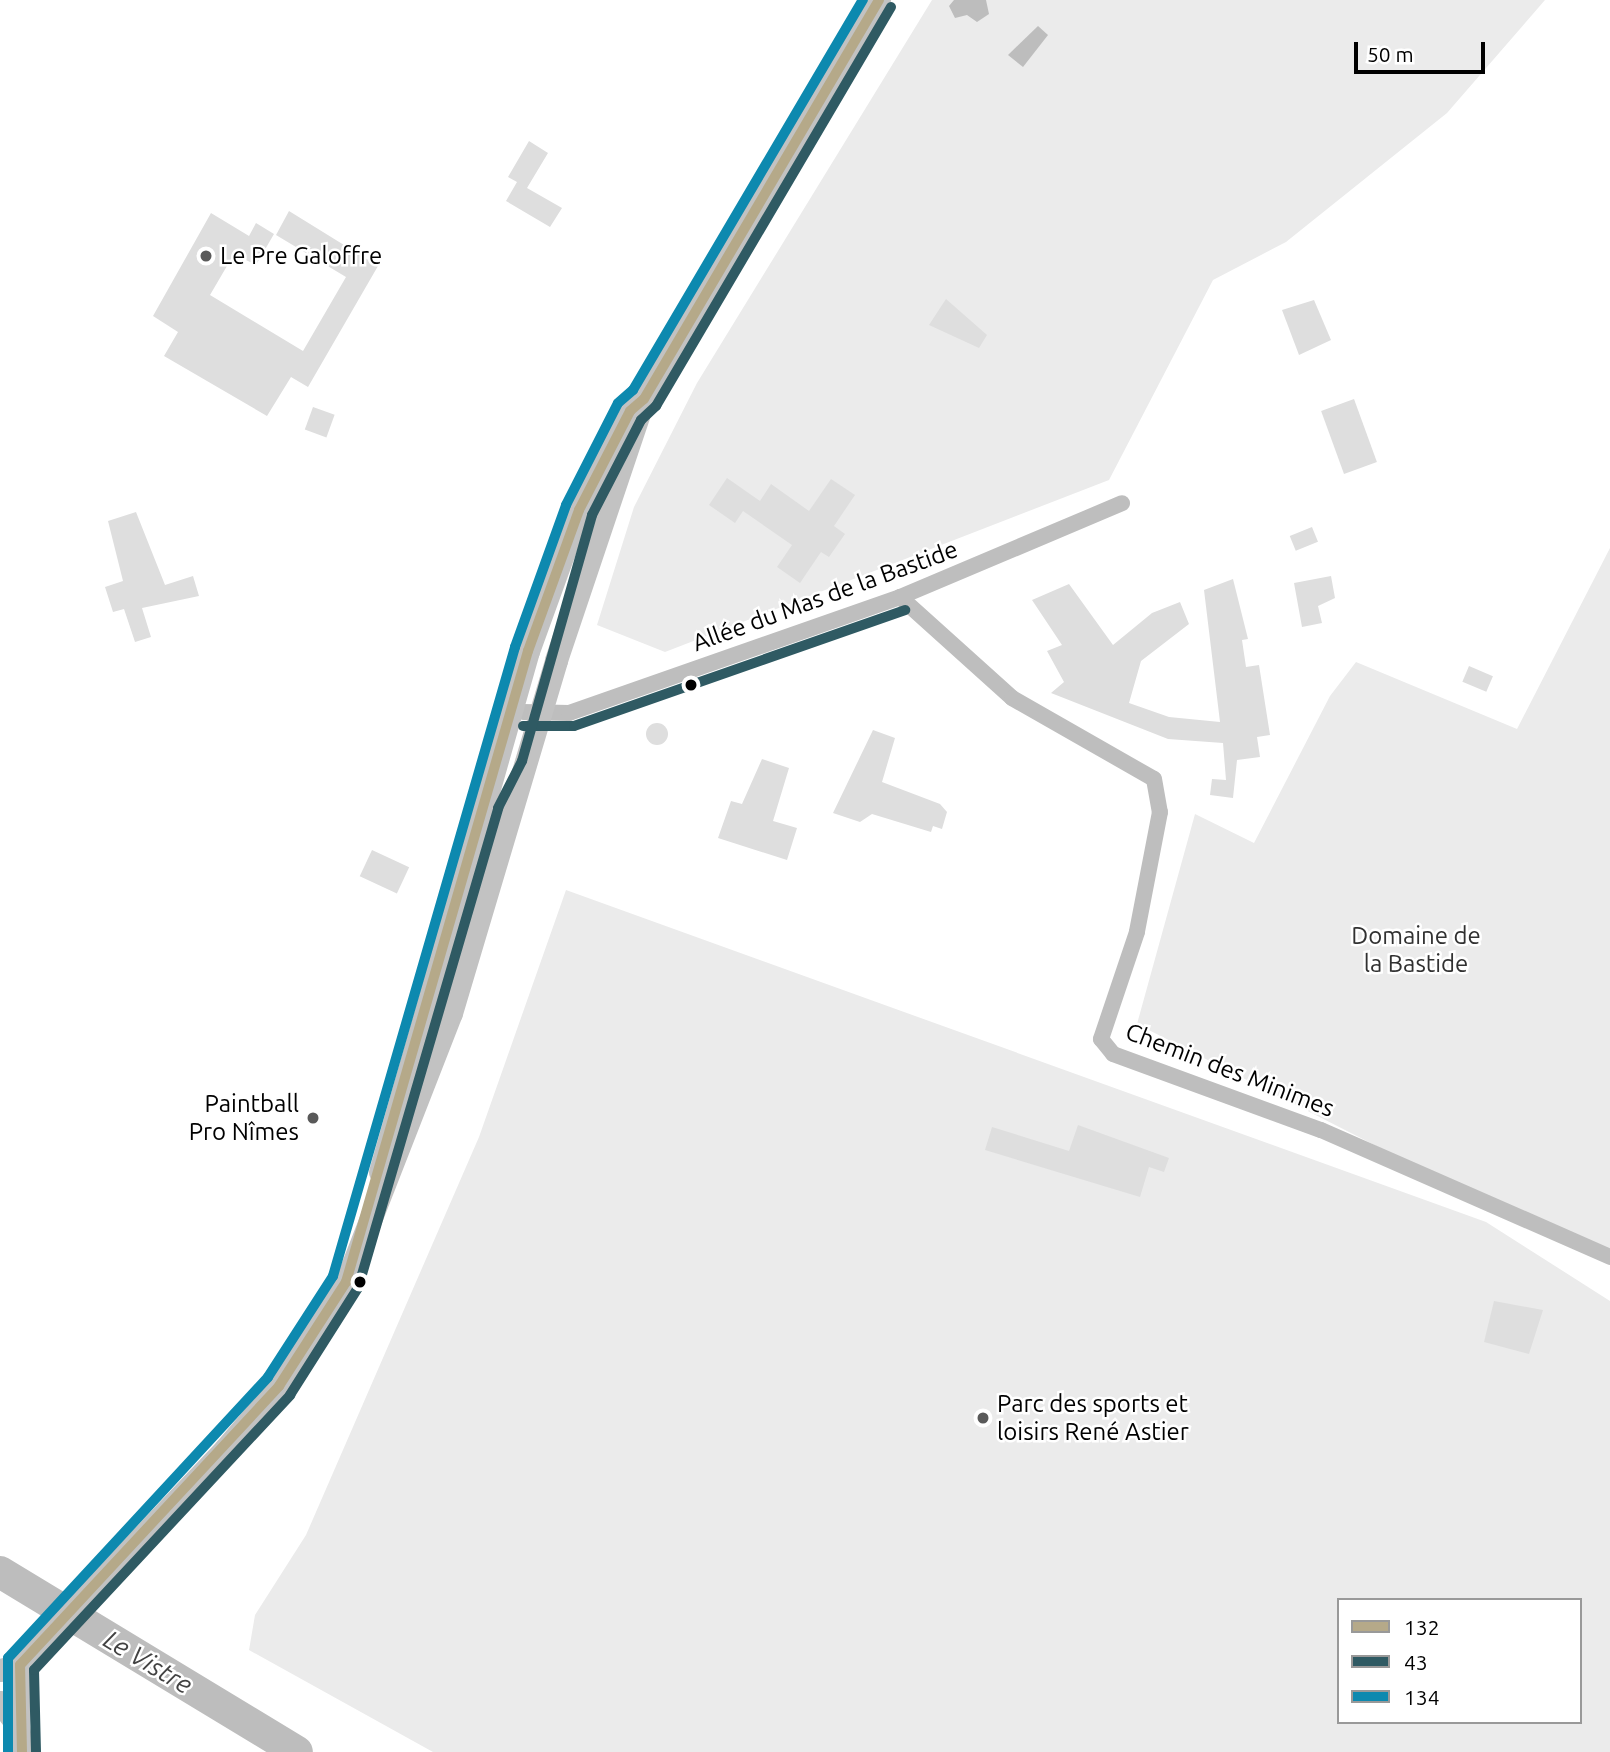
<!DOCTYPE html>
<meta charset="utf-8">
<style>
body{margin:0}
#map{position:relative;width:1610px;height:1752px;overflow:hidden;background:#fff;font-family:Ubuntu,sans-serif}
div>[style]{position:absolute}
.green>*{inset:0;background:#ebebeb}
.water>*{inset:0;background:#bdbdbd}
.river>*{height:32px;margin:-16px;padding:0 16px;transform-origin:16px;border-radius:16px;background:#bdbdbd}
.building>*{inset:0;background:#dedede;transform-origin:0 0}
.round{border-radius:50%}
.street>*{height:16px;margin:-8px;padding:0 8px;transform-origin:8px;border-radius:8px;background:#bebebe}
.secondary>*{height:23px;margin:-11.5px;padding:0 11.5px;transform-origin:11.5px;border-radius:11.5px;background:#c2c2c2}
.bus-1>*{height:10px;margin:-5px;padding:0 5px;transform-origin:5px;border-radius:5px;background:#b5a989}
.bus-2>*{height:10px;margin:-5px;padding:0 5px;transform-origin:5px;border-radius:5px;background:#2f5a63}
.bus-3>*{height:10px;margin:-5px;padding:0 5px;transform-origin:5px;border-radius:5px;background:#0d89af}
.dots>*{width:19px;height:19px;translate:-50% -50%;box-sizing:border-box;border:4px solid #fff;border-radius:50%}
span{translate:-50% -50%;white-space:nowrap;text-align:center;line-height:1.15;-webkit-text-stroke:5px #fff;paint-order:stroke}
.poi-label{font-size:24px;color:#000}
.left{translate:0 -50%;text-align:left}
.right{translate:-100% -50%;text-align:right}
.street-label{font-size:24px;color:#000}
.park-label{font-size:24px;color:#313131}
.water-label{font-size:26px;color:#424242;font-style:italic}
.legend{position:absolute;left:1337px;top:1598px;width:245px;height:126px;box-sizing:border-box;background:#fff;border:2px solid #999;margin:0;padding:9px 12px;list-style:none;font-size:21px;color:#000}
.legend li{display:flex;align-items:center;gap:14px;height:35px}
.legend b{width:35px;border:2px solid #999}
.scale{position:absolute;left:1354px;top:42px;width:131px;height:32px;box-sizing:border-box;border:4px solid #000;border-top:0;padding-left:9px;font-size:21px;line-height:24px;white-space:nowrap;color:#000;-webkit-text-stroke:5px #fff;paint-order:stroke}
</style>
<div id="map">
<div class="green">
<i style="clip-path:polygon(932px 0,1545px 0,1447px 113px,1286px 242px,1213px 280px,1109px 480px,665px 652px,597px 625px,634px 507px,697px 383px)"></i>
<i style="clip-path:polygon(1610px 548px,1610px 1265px,1137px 1024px,1195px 814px,1254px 843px,1330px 696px,1356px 662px,1517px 729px)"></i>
<i style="clip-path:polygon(evenodd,566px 890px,1486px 1222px,1610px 1301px,1610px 1752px,433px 1752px,249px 1650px,255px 1615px,306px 1535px,479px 1137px,566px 890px,1339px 1600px,1580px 1600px,1580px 1722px,1339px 1722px,1339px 1600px)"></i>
</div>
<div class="water">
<i style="clip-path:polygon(954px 0,986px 0,989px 14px,977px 22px,967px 15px,955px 18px,949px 6px)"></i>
<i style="clip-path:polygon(1038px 26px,1048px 35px,1023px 67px,1008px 55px)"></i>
</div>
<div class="river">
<i style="left:0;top:1572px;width:347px;rotate:31.2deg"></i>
</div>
<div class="building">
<i style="clip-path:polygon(529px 141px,548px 153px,527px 188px,562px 208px,550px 227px,506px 201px,517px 182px,508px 177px)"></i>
<i style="clip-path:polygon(289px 211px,378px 266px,308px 387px,291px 377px,267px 416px,164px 356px,178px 332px,153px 316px,211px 213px,249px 236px,256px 223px,274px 234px,256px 265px,234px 254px,210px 295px,303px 351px,346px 277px,276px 235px)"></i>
<i style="clip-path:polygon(946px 299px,987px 335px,979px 348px,929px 325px)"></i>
<i style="clip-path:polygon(1314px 300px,1331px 340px,1299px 355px,1282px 310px)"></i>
<i style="left:1354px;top:399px;width:67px;height:35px;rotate:70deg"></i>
<i style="left:313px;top:407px;width:23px;height:24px;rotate:20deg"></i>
<i style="clip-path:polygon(727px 478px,760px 501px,771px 484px,809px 511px,831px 479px,855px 495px,834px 526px,845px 534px,829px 557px,821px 552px,800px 583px,777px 567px,792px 545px,743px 511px,735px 523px,709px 505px)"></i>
<i style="clip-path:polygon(136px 512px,165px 585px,193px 576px,199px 596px,142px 608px,151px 637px,135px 642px,124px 609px,113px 612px,105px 587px,123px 581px,108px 521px)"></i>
<i style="left:1312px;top:527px;width:16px;height:24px;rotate:68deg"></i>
<i style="clip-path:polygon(1331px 576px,1335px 598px,1318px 606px,1322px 623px,1302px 627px,1294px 583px)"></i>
<i style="clip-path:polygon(1233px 579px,1248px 639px,1242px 640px,1246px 667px,1259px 665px,1270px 735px,1257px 737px,1260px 757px,1237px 760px,1233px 798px,1210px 795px,1212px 779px,1226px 780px,1223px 743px,1168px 739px,1051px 693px,1064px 682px,1047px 651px,1062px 645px,1032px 600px,1069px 584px,1113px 645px,1152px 613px,1180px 602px,1189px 624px,1141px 661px,1129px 703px,1169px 717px,1220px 722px,1204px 590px)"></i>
<i style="left:1469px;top:666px;width:26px;height:17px;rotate:23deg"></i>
<i class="round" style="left:646px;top:723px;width:22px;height:22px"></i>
<i style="clip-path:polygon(873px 730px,895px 738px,882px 782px,940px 804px,947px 812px,942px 829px,933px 826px,931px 832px,872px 814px,860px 822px,833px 813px)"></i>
<i style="clip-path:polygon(762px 759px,789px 768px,773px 821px,797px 828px,787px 860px,718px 838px,731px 801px,742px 804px)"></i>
<i style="left:372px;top:850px;width:41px;height:29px;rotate:25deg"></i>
<i style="clip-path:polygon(1078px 1125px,1169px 1158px,1164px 1172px,1149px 1167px,1140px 1197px,985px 1150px,992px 1127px,1069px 1151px)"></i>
<i style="clip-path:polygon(1494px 1301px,1543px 1310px,1529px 1354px,1484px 1342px)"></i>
</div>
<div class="street">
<i style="left:900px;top:597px;width:151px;rotate:42deg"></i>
<i style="left:1012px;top:698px;width:163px;rotate:29.7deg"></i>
<i style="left:1154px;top:779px;width:34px;rotate:80deg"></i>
<i style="left:1160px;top:812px;width:122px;rotate:100.9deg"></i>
<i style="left:1137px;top:932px;width:113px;rotate:108.6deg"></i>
<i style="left:1101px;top:1039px;width:19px;rotate:51deg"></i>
<i style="left:1113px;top:1054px;width:221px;rotate:20.1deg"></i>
<i style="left:1321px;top:1130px;width:316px;rotate:23.7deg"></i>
<i style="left:523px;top:712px;width:46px;rotate:1.2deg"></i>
<i style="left:569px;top:713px;width:351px;rotate:-19.3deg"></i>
<i style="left:900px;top:597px;width:241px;rotate:-22.9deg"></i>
</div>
<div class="secondary">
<i style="left:380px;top:1172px;width:542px;rotate:-74.14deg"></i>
<i style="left:528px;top:651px;width:150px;rotate:-70.1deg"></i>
<i style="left:579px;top:510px;width:111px;rotate:-62.7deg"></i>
<i style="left:630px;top:411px;width:18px;rotate:-41deg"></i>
<i style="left:644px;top:399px;width:463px;rotate:-59.5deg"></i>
<i style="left:0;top:1670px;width:21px;rotate:-14deg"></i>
<i style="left:20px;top:1665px;width:298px;rotate:-46.5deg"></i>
<i style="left:225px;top:1449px;width:83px;rotate:-49.4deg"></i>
<i style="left:279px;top:1386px;width:124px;rotate:-57.2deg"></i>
<i style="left:346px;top:1282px;width:289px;rotate:-68.7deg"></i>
<i style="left:451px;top:1013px;width:368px;rotate:-73.4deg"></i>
<i style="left:556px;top:660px;width:275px;rotate:-71.4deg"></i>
<i style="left:0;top:1702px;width:30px;rotate:53deg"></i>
<i style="left:18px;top:1726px;width:26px;rotate:81deg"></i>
<i style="left:18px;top:1726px;width:61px;rotate:-88.1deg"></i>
</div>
<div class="bus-1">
<i style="left:22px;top:1752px;width:87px;rotate:-91.3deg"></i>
<i style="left:20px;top:1665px;width:381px;rotate:-47.1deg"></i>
<i style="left:279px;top:1386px;width:124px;rotate:-57.2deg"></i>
<i style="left:346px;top:1282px;width:657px;rotate:-73.91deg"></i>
<i style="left:528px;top:651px;width:150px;rotate:-70.1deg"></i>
<i style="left:579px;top:510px;width:111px;rotate:-62.7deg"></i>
<i style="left:630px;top:411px;width:18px;rotate:-41deg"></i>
<i style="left:644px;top:399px;width:463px;rotate:-59.5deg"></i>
</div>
<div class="bus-2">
<i style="left:523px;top:726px;width:51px"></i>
<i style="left:574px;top:726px;width:351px;rotate:-19.3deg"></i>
<i style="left:36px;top:1752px;width:82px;rotate:-91.4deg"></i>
<i style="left:34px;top:1670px;width:376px;rotate:-47deg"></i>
<i style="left:290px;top:1395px;width:127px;rotate:-57.6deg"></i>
<i style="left:358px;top:1288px;width:500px;rotate:-73.7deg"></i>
<i style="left:498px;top:808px;width:53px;rotate:-62.9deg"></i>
<i style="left:522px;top:761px;width:256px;rotate:-74.1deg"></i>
<i style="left:592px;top:515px;width:107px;rotate:-62.7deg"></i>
<i style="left:641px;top:420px;width:21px;rotate:-43deg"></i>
<i style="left:656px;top:406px;width:463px;rotate:-59.5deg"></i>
</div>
<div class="bus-3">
<i style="left:8px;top:1752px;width:94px;rotate:-90deg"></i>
<i style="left:8px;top:1658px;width:383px;rotate:-47.2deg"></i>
<i style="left:268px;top:1377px;width:120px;rotate:-57.2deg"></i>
<i style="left:333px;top:1276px;width:655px;rotate:-73.86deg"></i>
<i style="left:515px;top:647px;width:151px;rotate:-70.2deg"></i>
<i style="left:566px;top:505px;width:114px;rotate:-63deg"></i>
<i style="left:618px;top:403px;width:20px;rotate:-41deg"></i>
<i style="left:633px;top:390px;width:453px;rotate:-59.5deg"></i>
</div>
<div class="dots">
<i style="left:206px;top:256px;background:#595959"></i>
<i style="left:691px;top:685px;background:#000"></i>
<i style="left:313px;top:1118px;background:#595959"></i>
<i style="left:360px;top:1282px;background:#000"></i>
<i style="left:983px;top:1418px;background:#595959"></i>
</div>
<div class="poi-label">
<span class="left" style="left:220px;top:256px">Le Pre Galoffre</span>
<span class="right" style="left:299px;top:1118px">Paintball<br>Pro Nîmes</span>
<span class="left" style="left:997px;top:1418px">Parc des sports et<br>loisirs René Astier</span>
</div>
<div class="street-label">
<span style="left:825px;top:596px;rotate:-20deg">Allée du Mas de la Bastide</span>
<span style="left:1230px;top:1070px;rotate:21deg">Chemin des Minimes</span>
</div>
<div class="park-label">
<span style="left:1416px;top:950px">Domaine de<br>la Bastide</span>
</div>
<div class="water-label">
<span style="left:148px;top:1662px;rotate:31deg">Le Vistre</span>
</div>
<ul class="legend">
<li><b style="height:9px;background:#b5a989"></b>132</li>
<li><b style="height:9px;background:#2f5a63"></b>43</li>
<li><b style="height:9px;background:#0d89af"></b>134</li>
</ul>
<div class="scale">50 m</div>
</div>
